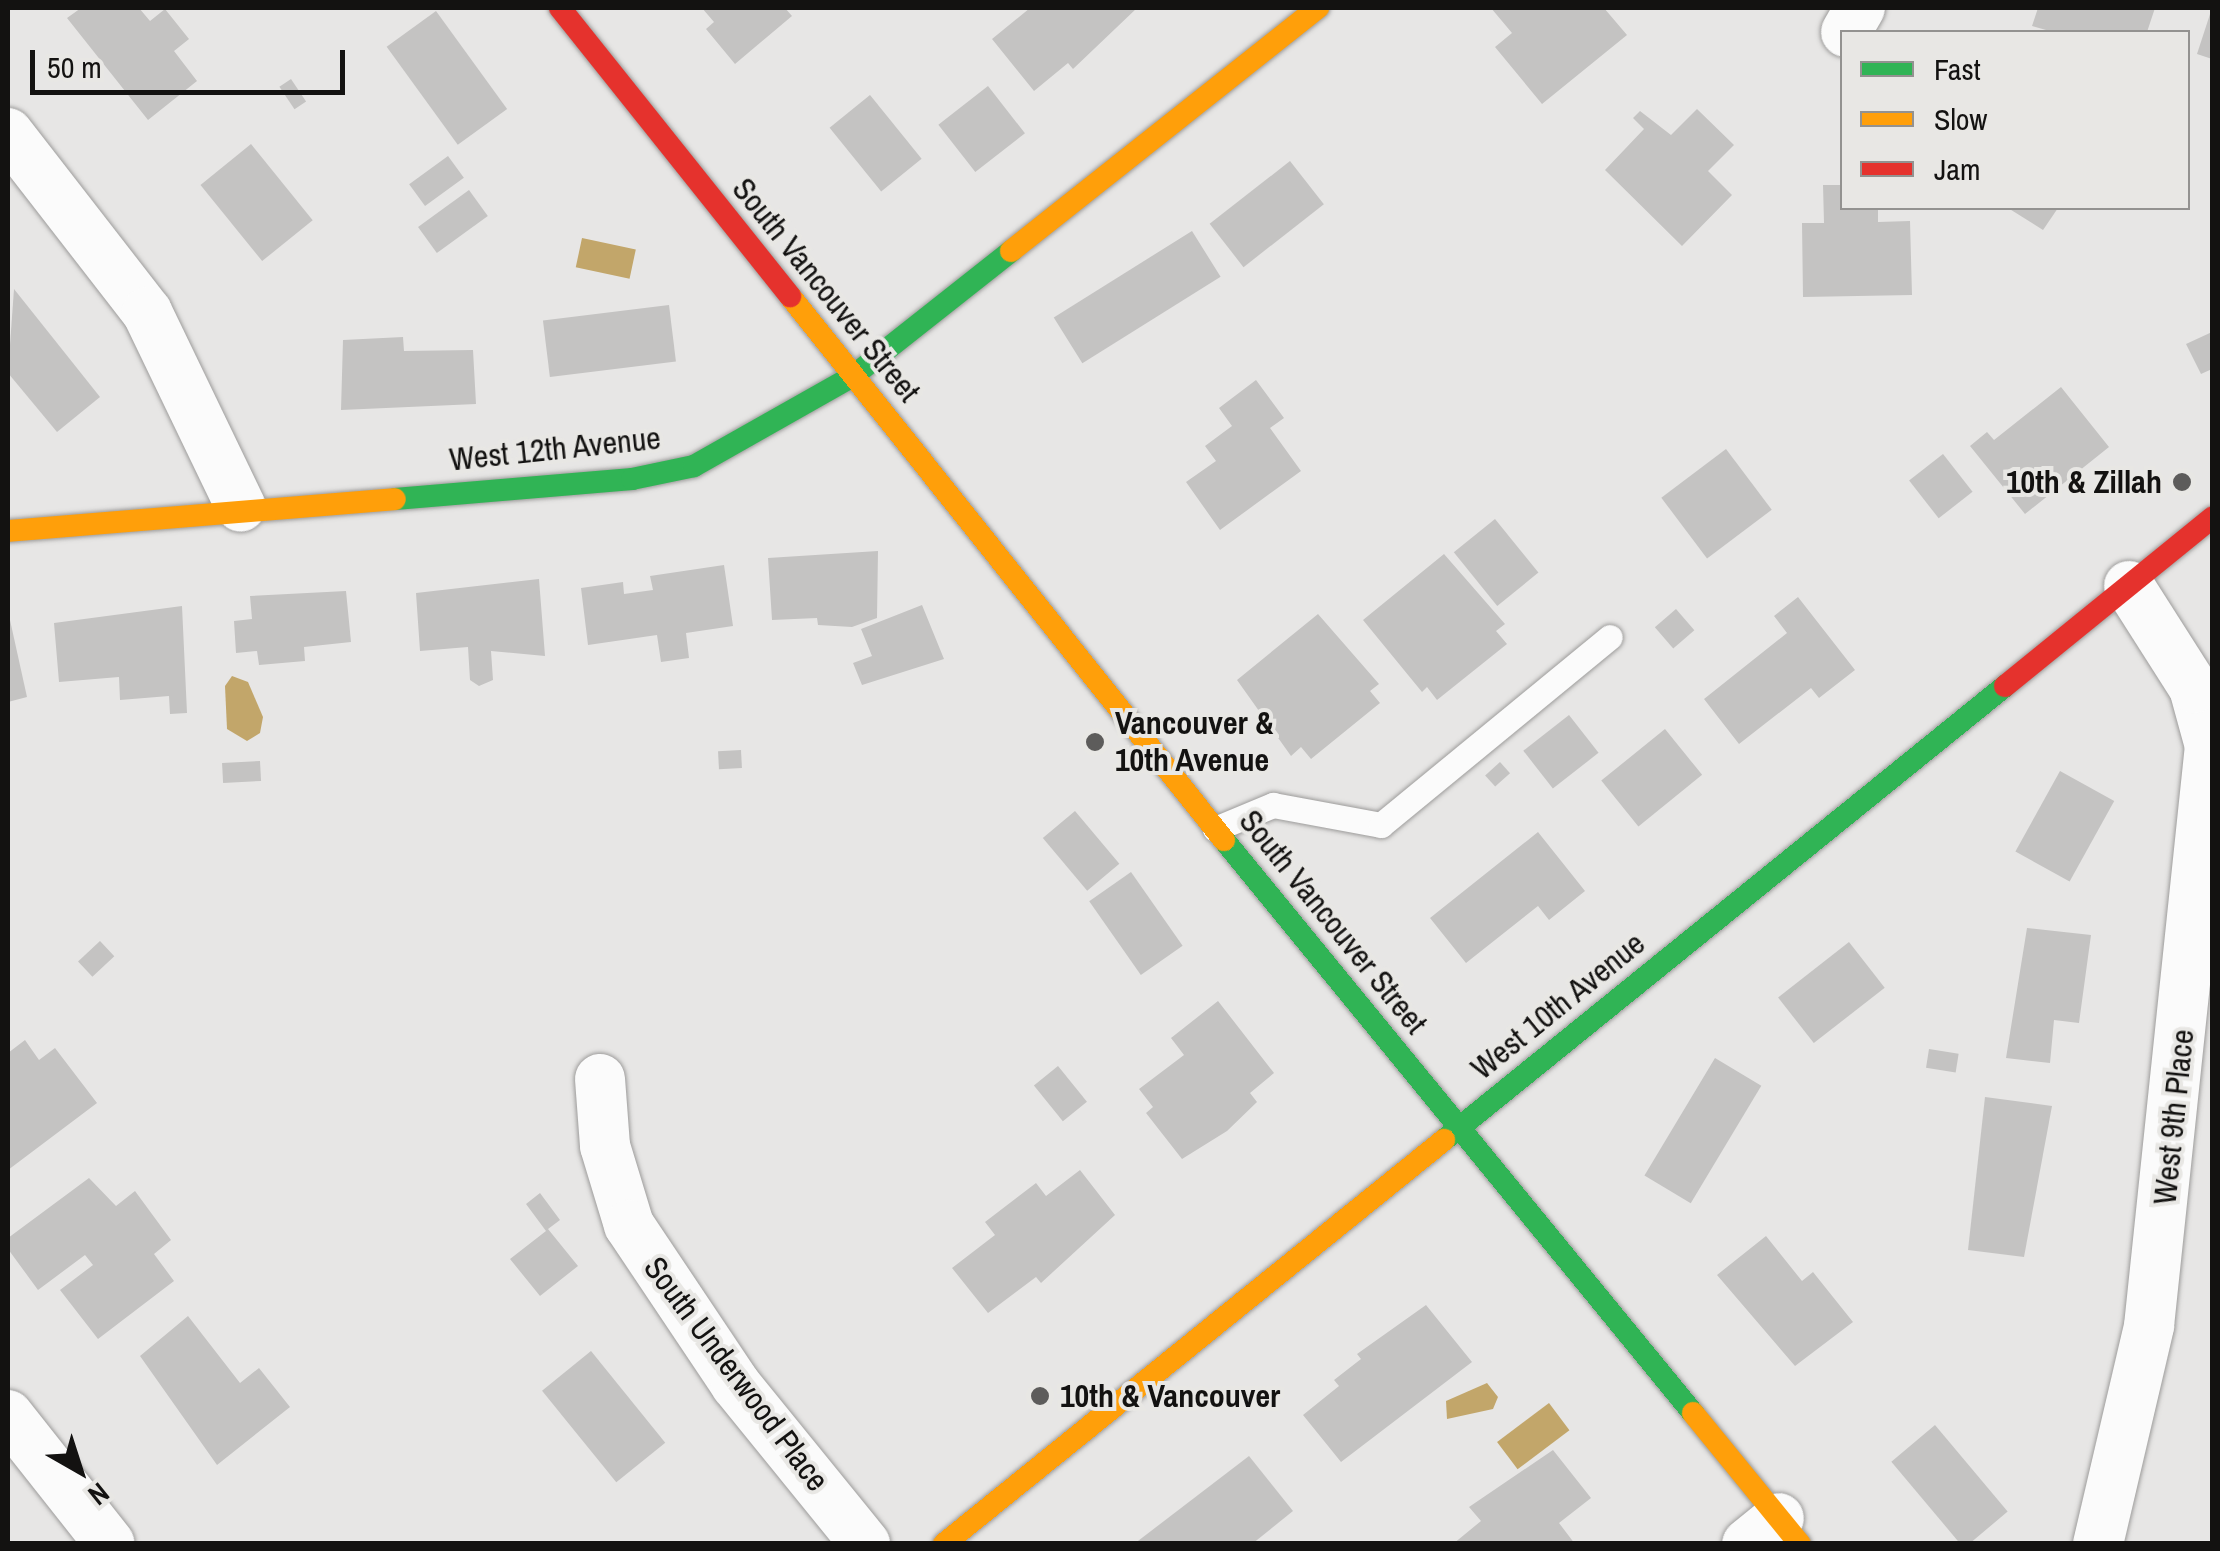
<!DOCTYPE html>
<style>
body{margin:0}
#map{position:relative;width:2220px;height:1551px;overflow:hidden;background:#e7e6e5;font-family:"Archivo Narrow",sans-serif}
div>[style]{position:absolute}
.water>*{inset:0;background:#c2a66a;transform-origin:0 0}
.building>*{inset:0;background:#c4c3c2;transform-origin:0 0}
.roads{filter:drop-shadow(0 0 2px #9d9c9b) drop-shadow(0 0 2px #9d9c9b)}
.lane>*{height:25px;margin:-12.5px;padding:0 12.5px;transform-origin:12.5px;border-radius:12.5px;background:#fbfbfb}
.street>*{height:50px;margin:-25px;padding:0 25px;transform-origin:25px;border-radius:25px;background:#fbfbfb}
.fast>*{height:22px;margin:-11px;padding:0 11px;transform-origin:11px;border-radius:11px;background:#30b455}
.slow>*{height:22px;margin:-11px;padding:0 11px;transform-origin:11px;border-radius:11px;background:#ff9f0a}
.jam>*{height:22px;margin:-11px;padding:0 11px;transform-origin:11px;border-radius:11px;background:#e5322d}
.dots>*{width:28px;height:28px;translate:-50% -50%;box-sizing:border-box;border:5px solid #e8e7e4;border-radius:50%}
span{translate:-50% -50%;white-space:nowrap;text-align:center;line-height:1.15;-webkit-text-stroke:8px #e8e7e4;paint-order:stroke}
.street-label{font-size:32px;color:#131211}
.poi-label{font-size:32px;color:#131211;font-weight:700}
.right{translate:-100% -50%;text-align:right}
.left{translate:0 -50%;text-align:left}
.frame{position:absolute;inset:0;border:10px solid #131211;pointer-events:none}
.legend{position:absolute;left:1840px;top:30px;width:350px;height:180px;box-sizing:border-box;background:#e8e7e4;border:2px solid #939290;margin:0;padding:12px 18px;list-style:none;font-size:30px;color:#131211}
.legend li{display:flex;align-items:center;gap:20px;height:50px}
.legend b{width:50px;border:2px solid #939290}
.north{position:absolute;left:30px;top:1421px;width:100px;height:100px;-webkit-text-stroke:8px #e8e7e4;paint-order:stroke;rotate:141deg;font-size:28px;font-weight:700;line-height:40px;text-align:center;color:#131211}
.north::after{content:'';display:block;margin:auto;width:35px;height:45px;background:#131211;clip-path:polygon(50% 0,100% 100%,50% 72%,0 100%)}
.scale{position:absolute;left:30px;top:50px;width:315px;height:45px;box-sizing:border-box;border:5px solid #131211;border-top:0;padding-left:12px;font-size:30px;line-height:35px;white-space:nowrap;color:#131211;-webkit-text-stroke:8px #e8e7e4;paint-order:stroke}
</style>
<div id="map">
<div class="water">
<i style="left:582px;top:238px;width:55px;height:30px;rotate:12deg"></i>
<i style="clip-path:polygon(232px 676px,248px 682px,263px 717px,260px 733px,247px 741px,227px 729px,225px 686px)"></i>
<i style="clip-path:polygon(1487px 1383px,1498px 1397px,1493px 1409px,1447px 1419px,1446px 1401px)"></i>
<i style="left:1549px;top:1403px;width:34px;height:65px;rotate:53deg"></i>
</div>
<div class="building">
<i style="clip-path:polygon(81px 8px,139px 8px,150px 21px,165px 9px,189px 39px,174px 51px,197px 81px,148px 120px,67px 18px)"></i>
<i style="clip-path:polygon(702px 8px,785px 8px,792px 16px,735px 64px,706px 29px,714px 22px)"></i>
<i style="clip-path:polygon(1030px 8px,1137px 8px,1073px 69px,1068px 63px,1034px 91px,992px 39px)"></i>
<i style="clip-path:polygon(1491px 8px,1604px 8px,1627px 35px,1542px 104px,1495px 47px,1512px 33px)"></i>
<i style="clip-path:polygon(2038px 8px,2155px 8px,2147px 32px,2053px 32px,2032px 26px)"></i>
<i style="clip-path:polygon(2212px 8px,2212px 59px,2197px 54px)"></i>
<i style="left:436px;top:11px;width:121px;height:61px;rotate:54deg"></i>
<i style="left:291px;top:79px;width:27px;height:14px;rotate:56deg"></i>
<i style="left:988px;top:86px;width:60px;height:63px;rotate:52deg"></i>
<i style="left:870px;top:95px;width:82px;height:52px;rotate:51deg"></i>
<i style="clip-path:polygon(1697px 109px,1734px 145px,1708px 171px,1732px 195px,1682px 246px,1605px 170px,1644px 129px,1633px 118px,1640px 111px,1671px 135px)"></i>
<i style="left:251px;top:144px;width:98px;height:65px;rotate:51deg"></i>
<i style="left:448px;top:156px;width:27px;height:48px;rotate:54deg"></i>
<i style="left:1290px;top:161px;width:55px;height:102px;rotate:52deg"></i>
<i style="clip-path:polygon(1823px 185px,1842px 185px,1842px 208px,1878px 208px,1878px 222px,1910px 221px,1912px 295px,1803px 297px,1802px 223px,1824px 223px)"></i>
<i style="left:469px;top:190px;width:32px;height:63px;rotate:54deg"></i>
<i style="clip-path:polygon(2008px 208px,2058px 208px,2043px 230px)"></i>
<i style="left:1192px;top:231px;width:54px;height:163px;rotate:58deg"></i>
<i style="clip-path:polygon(14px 289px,100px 397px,57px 432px,8px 373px)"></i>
<i style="left:669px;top:305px;width:57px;height:127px;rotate:83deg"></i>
<i style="clip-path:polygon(2212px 332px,2212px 369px,2201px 374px,2186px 344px)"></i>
<i style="clip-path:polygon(403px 337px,404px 351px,473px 350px,476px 404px,341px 410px,343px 340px)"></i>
<i style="clip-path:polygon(1256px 380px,1284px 418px,1270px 428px,1301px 471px,1220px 530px,1186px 482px,1216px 461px,1205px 446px,1232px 426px,1219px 408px)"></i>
<i style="clip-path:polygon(2061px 387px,2109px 447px,2025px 514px,1970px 446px,1987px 432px,1994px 440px)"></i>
<i style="left:1726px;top:449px;width:76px;height:81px;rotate:53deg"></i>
<i style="left:1943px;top:454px;width:48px;height:43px;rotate:52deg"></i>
<i style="left:1495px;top:519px;width:69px;height:53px;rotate:51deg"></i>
<i style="clip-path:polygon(878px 551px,877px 618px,852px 627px,818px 625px,817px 618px,772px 620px,768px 558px)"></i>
<i style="clip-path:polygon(1444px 554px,1505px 624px,1496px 631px,1507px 644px,1437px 700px,1427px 687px,1422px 692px,1363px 620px)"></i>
<i style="clip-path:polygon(724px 565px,733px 626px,686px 633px,689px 658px,661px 662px,657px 635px,588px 645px,581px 588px,623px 582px,624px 594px,653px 590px,650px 576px)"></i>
<i style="clip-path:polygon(539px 579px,545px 656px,491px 651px,493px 680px,479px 686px,470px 680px,468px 647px,420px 651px,416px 593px)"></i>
<i style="clip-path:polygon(346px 591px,351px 642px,304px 647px,305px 661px,259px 665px,257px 651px,236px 653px,234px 621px,252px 619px,250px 596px)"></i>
<i style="clip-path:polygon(1798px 597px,1855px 670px,1819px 698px,1811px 688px,1739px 744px,1704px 699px,1787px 633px,1774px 616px)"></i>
<i style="clip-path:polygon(922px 605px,944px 659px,862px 685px,853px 663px,872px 656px,861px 629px)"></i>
<i style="clip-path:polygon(182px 606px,187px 713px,170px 714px,169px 696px,120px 700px,119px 677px,59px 682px,54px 623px)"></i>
<i style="left:1676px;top:609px;width:28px;height:28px;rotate:49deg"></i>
<i style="clip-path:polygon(8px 611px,27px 697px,8px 702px)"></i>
<i style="clip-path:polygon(1318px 614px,1379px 684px,1370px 691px,1380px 703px,1311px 759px,1301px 747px,1291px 756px,1237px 680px)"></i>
<i style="left:1569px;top:715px;width:48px;height:58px;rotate:52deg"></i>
<i style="left:1665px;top:729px;width:59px;height:82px;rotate:51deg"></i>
<i style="left:741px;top:750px;width:18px;height:23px;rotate:87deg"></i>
<i style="left:260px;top:761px;width:20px;height:38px;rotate:87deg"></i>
<i style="left:1500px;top:762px;width:15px;height:20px;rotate:48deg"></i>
<i style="left:2060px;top:771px;width:62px;height:92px;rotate:29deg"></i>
<i style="left:1075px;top:811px;width:69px;height:42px;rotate:50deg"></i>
<i style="clip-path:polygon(1538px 832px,1585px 891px,1549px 920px,1538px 906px,1466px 963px,1430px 918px)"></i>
<i style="left:1131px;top:872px;width:90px;height:51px;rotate:55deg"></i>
<i style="clip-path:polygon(2027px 928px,2091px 935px,2079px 1023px,2054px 1020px,2050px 1063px,2006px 1058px)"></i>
<i style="left:100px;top:941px;width:21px;height:30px;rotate:47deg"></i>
<i style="left:1849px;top:942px;width:58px;height:90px;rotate:52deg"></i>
<i style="clip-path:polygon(1218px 1001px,1274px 1073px,1250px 1093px,1257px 1102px,1227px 1131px,1182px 1159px,1146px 1113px,1153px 1107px,1139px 1089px,1184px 1055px,1171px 1038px)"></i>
<i style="clip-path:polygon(25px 1040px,39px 1060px,55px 1048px,97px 1103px,8px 1170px,8px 1053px)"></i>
<i style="left:1929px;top:1049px;width:30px;height:19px;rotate:9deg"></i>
<i style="left:1715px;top:1058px;width:54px;height:137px;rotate:31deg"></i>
<i style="left:1058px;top:1066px;width:46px;height:31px;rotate:51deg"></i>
<i style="clip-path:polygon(1985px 1097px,2052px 1106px,2024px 1257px,1968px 1250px)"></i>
<i style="clip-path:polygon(1080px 1170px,1115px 1215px,1041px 1283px,1036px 1277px,988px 1313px,952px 1268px,995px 1235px,985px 1222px,1036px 1183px,1046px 1196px)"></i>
<i style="clip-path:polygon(89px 1178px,116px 1206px,135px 1191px,171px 1240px,154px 1254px,174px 1281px,98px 1339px,60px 1290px,93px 1265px,85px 1255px,38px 1290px,8px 1249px,8px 1238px)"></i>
<i style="clip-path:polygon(540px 1193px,560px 1220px,548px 1229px,578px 1266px,540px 1296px,510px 1259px,546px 1231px,526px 1204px)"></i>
<i style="clip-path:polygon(1766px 1236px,1802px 1281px,1813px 1272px,1853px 1322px,1795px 1366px,1717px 1275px)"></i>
<i style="clip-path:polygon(1426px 1305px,1472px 1362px,1341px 1462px,1303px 1415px,1339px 1386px,1334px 1380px,1361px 1359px,1357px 1354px)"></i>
<i style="clip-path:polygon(188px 1316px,240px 1383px,259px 1368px,290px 1407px,217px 1465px,140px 1356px)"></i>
<i style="left:591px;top:1351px;width:118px;height:63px;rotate:51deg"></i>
<i style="left:1935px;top:1425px;width:113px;height:57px;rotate:50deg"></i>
<i style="clip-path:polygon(1553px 1450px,1591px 1498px,1559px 1523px,1575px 1544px,1453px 1544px,1481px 1521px,1469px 1507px)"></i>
<i style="clip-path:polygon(1249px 1456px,1293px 1511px,1252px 1544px,1134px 1544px)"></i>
</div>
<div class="roads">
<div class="lane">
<i style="left:1215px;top:829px;width:63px;rotate:-22.5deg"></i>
<i style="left:1273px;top:805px;width:110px;rotate:10.5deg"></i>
<i style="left:1381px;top:825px;width:296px;rotate:-39.4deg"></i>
</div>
<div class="street">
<i style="left:1846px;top:32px;width:28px;rotate:-60deg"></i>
<i style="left:8px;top:133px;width:227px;rotate:52.2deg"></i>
<i style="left:147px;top:312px;width:216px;rotate:64.3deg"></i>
<i style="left:600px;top:1079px;width:67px;rotate:85.7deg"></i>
<i style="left:605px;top:1146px;width:83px;rotate:73.1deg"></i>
<i style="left:629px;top:1225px;width:192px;rotate:56.2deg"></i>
<i style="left:736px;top:1385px;width:205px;rotate:50.9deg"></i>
<i style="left:8px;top:1415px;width:164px;rotate:51.7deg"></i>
<i style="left:1747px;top:1544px;width:41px;rotate:-39.1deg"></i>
<i style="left:2098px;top:1544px;width:224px;rotate:-76.8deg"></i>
<i style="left:2149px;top:1326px;width:583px;rotate:-84deg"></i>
<i style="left:2210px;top:746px;width:60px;rotate:-105.4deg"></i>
<i style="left:2194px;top:688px;width:121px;rotate:-122.5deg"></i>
</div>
<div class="fast">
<i style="left:395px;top:499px;width:238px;rotate:-4.8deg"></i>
<i style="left:632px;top:479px;width:63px;rotate:-11.8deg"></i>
<i style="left:694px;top:466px;width:183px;rotate:-29.5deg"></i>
<i style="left:853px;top:376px;width:201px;rotate:-38.3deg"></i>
<i style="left:1224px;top:840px;width:740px;rotate:50.7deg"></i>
<i style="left:1444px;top:1140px;width:722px;rotate:-38.98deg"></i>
</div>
<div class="slow">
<i style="left:1011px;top:251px;width:392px;rotate:-38.4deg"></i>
<i style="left:790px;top:296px;width:696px;rotate:51.42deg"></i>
<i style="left:8px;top:531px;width:388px;rotate:-4.7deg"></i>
<i style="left:1693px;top:1413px;width:169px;rotate:50.8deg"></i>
<i style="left:944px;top:1544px;width:643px;rotate:-38.94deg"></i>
</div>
<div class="jam">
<i style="left:560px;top:8px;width:369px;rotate:51.4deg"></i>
<i style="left:2005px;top:686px;width:267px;rotate:-39.1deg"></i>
</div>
</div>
<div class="dots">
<i style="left:2182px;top:482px;background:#5d5c5b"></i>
<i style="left:1095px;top:742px;background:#5d5c5b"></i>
<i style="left:1040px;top:1396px;background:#5d5c5b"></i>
</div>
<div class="street-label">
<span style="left:826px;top:290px;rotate:51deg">South Vancouver Street</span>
<span style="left:555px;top:449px;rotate:-6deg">West 12th Avenue</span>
<span style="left:1333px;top:922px;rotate:51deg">South Vancouver Street</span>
<span style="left:1558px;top:1006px;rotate:-39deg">West 10th Avenue</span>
<span style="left:2174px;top:1117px;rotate:-84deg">West 9th Place</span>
<span style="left:736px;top:1374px;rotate:53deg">South Underwood Place</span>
</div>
<div class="poi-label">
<span class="right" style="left:2162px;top:482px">10th &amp; Zillah</span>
<span class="left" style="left:1115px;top:742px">Vancouver &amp;<br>10th Avenue</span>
<span class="left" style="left:1060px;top:1396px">10th &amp; Vancouver</span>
</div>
<div class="frame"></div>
<ul class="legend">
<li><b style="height:12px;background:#30b455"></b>Fast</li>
<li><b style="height:12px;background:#ff9f0a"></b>Slow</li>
<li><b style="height:12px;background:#e5322d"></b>Jam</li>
</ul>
<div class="north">N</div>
<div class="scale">50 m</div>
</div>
